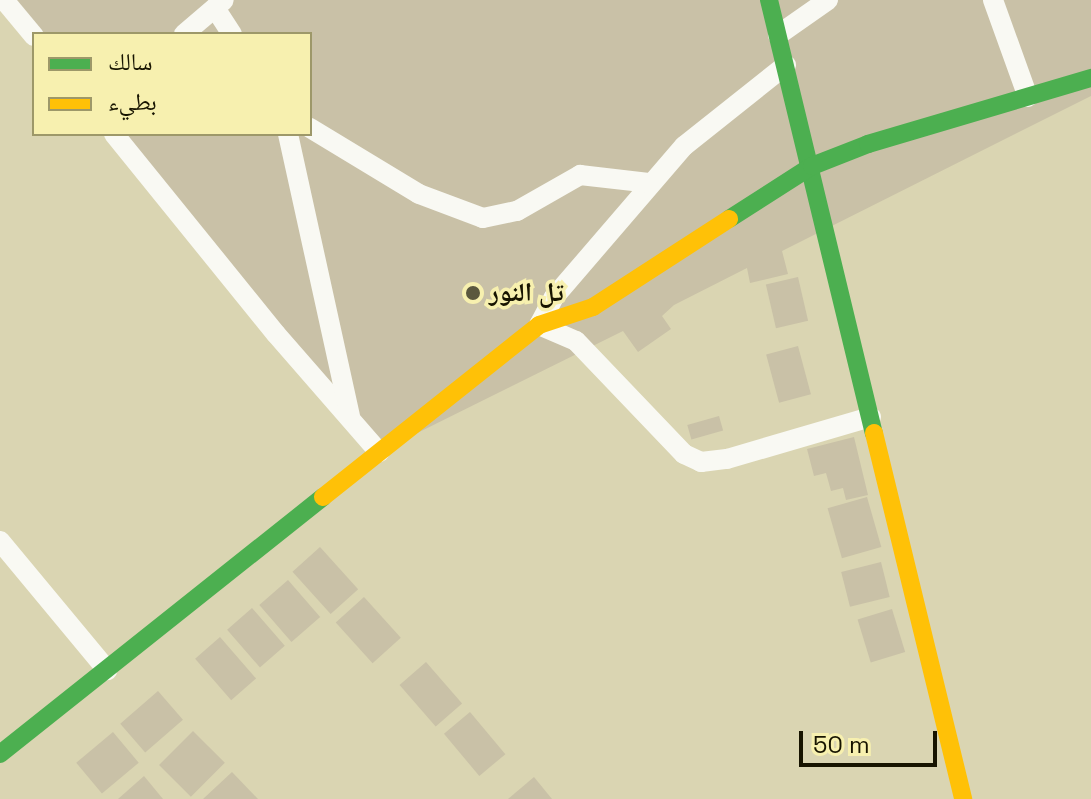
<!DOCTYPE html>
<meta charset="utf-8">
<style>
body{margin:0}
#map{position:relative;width:1091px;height:799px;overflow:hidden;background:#dad5b2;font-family:"Space Grotesk","Noto Naskh Arabic",sans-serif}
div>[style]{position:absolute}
.building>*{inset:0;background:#c9c1a7;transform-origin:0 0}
.street>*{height:20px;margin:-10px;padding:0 10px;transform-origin:10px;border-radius:10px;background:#f9f9f3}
.fast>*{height:18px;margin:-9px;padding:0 9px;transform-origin:9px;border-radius:9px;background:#4caf50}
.slow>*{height:18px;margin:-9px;padding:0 9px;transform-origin:9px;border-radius:9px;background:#ffc107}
.dots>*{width:22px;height:22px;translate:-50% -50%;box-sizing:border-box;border:4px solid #f7f0af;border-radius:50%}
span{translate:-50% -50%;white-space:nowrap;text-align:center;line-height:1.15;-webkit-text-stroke:7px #f7f0af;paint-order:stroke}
.poi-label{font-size:26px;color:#171400;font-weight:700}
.left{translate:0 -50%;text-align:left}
.legend{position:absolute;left:32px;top:32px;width:280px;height:104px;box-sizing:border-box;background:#f7f0af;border:2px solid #9d9869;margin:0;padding:10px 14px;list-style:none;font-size:24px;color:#171400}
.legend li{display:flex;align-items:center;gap:16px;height:40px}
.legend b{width:40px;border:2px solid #9d9869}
.scale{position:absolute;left:799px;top:731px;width:138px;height:36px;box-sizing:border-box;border:4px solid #171400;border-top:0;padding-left:10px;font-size:24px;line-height:28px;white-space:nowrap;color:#171400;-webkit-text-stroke:6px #f7f0af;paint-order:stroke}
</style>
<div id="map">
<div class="building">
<i style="clip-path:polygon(8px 0,1091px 0,1091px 96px,782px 251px,788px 274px,750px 283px,747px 268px,674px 305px,662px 316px,671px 329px,638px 352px,623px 331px,379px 452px,118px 134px,310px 134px,310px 34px,36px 34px)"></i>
<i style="left:798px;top:277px;width:45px;height:33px;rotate:77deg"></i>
<i style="left:798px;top:346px;width:50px;height:33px;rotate:75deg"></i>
<i style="left:719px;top:416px;width:15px;height:33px;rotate:74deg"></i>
<i style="clip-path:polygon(854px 437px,868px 495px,846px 500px,843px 488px,831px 491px,826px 473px,814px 476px,807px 449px)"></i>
<i style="left:867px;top:497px;width:52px;height:41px;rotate:74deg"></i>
<i style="left:320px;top:547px;width:57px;height:37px;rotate:48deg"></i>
<i style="left:881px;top:562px;width:36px;height:41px;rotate:76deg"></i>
<i style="left:288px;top:580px;width:49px;height:38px;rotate:49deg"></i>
<i style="left:364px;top:597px;width:55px;height:38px;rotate:48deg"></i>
<i style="left:252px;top:608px;width:50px;height:33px;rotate:49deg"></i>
<i style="left:892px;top:609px;width:45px;height:36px;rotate:73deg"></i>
<i style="left:220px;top:637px;width:55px;height:33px;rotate:49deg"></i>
<i style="left:426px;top:662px;width:55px;height:35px;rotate:49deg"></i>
<i style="left:158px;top:691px;width:38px;height:50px;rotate:49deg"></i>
<i style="left:470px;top:712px;width:55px;height:34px;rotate:50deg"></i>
<i style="left:193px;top:731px;width:45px;height:48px;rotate:45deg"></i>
<i style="left:113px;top:732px;width:40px;height:48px;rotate:50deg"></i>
<i style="clip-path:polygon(232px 772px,258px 799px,203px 799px)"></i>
<i style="clip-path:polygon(144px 776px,163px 799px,118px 799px)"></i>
<i style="clip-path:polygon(534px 777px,552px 799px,508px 799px)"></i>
</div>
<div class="street">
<i style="left:4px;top:0;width:47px;rotate:50.2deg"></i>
<i style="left:993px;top:0;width:103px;rotate:70.2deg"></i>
<i style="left:215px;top:8px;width:31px;rotate:57deg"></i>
<i style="left:184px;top:34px;width:52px;rotate:-40.4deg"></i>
<i style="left:778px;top:35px;width:61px;rotate:-35deg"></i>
<i style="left:786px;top:65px;width:130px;rotate:141.5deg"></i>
<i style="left:684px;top:146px;width:199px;rotate:130.7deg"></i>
<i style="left:554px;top:297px;width:32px;rotate:118deg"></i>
<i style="left:539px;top:325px;width:40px;rotate:23.4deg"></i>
<i style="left:576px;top:341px;width:156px;rotate:46.3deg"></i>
<i style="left:684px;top:454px;width:19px;rotate:25deg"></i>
<i style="left:701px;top:462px;width:26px;rotate:-7deg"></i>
<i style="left:727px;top:459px;width:150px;rotate:-16.3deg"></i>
<i style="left:310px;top:128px;width:127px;rotate:31.2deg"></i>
<i style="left:419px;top:194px;width:68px;rotate:20.6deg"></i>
<i style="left:483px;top:218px;width:35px;rotate:-12deg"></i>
<i style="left:517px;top:211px;width:73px;rotate:-29.7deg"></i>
<i style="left:580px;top:175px;width:69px;rotate:6.6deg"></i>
<i style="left:114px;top:134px;width:257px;rotate:51deg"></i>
<i style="left:276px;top:334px;width:157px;rotate:48.9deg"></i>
<i style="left:288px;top:134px;width:288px;rotate:77.6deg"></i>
<i style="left:0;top:541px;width:168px;rotate:50.3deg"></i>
</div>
<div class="fast">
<i style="left:769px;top:0;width:446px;rotate:76.4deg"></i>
<i style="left:729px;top:219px;width:98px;rotate:-32.6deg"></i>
<i style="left:812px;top:166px;width:60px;rotate:-21.4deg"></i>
<i style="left:868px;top:144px;width:233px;rotate:-16.5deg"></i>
<i style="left:0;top:754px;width:413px;rotate:-38.5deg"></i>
</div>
<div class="slow">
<i style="left:874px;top:433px;width:377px;rotate:76.3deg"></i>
<i style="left:323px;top:497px;width:276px;rotate:-38.5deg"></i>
<i style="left:539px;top:325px;width:57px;rotate:-18.4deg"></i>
<i style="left:593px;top:307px;width:162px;rotate:-32.9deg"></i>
</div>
<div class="dots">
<i style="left:473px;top:293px;background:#5b583e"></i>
</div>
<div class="poi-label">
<span class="left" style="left:489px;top:293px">تل النور</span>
</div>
<ul class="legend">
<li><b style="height:10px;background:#4caf50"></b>سالك</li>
<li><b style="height:10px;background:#ffc107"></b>بطيء</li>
</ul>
<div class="scale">50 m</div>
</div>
